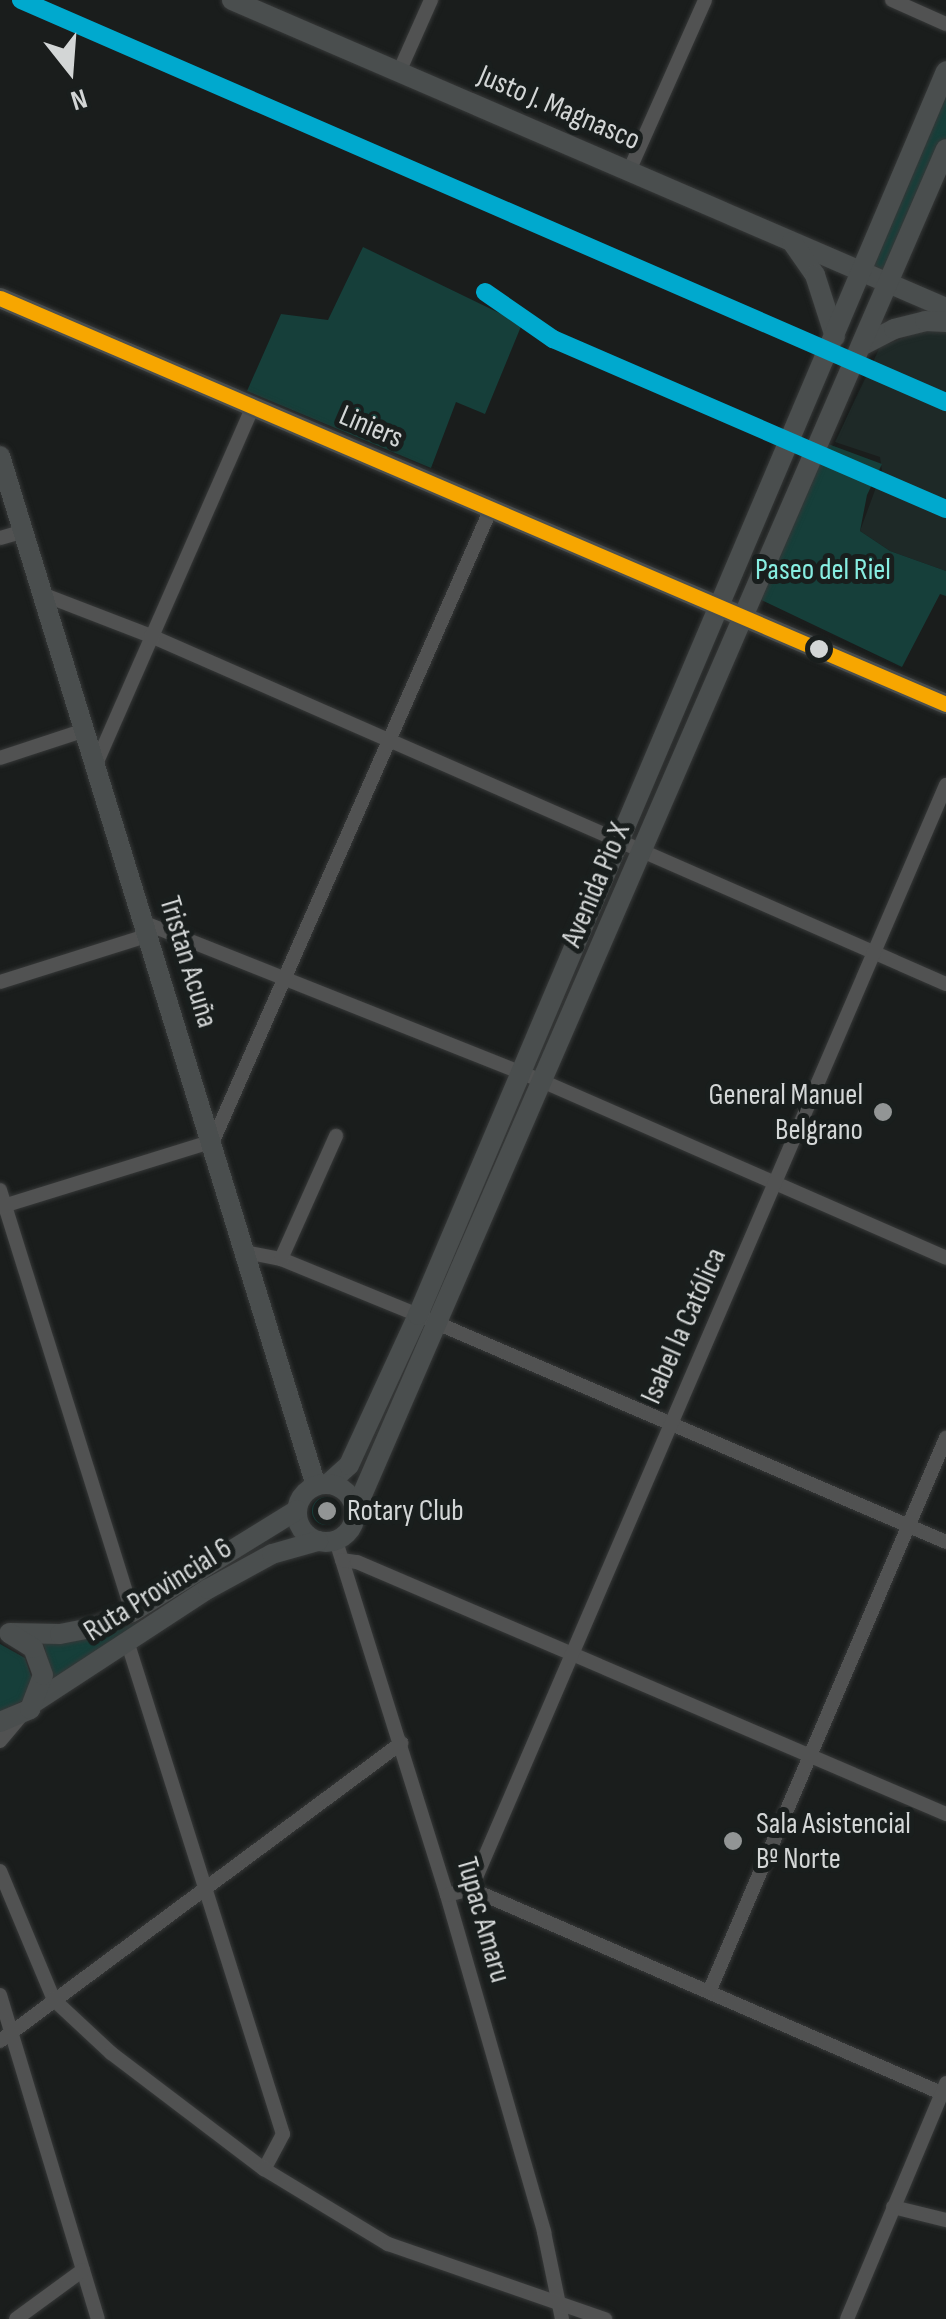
<!DOCTYPE html>
<meta charset="utf-8">
<style>
body{margin:0}
#map{position:relative;width:946px;height:2319px;overflow:hidden;background:#1a1d1c;font-family:"Sofia Sans Condensed",sans-serif}
div>[style]{position:absolute}
.built>*{inset:0;background:#1e2927}
.green>*{inset:0;background:#163f3a}
.round{border-radius:50%}
.roads{filter:drop-shadow(0 0 2px #363838) drop-shadow(0 0 2px #363838)}
.street>*{height:14px;margin:-7px;padding:0 7px;transform-origin:7px;border-radius:7px;background:#515252}
.secondary>*{height:20px;margin:-10px;padding:0 10px;transform-origin:10px;border-radius:10px;background:#4a4e4e}
.secondary>.ring{margin:-10px;padding:0;box-sizing:content-box;background:none;border:20px solid #4a4e4e;border-radius:50%}
.bus-1>*{height:15px;margin:-7.5px;padding:0 7.5px;transform-origin:7.5px;border-radius:7.5px;background:#f7a600}
.rail-1>*{height:18px;margin:-9px;padding:0 9px;transform-origin:9px;border-radius:9px;background:#00a9ce}
.dots>*{width:28px;height:28px;translate:-50% -50%;box-sizing:border-box;border:5px solid #191e1d;border-radius:50%}
span{translate:-50% -50%;white-space:nowrap;text-align:center;line-height:1.15;-webkit-text-stroke:10px #191e1d;paint-order:stroke}
.street-label{font-size:30px;color:#d3d6d6}
.park-label{font-size:30px;color:#87ede1}
.poi-label{font-size:30px;color:#d3d6d6}
.right{translate:-100% -50%;text-align:right}
.left{translate:0 -50%;text-align:left}
.north{position:absolute;left:20px;top:20px;width:100px;height:100px;-webkit-text-stroke:8px #191e1d;paint-order:stroke;rotate:163deg;font-size:28px;font-weight:700;line-height:40px;text-align:center;color:#d3d6d6}
.north::after{content:'';display:block;margin:auto;width:35px;height:45px;background:#d3d6d6;clip-path:polygon(50% 0,100% 100%,50% 72%,0 100%)}
</style>
<div id="map">
<div class="built">
<i style="clip-path:polygon(926px 329px,946px 330px,946px 571px,890px 551px,860px 531px,882px 471px,880px 457px,835px 442px,880px 347px)"></i>
</div>
<div class="green">
<i style="clip-path:polygon(946px 71px,946px 149px,886px 282px,862px 271px)"></i>
<i style="clip-path:polygon(363px 247px,522px 324px,485px 414px,456px 402px,431px 468px,247px 391px,281px 314px,328px 320px)"></i>
<i style="clip-path:polygon(820px 441px,882px 464px,867px 495px,860px 531px,890px 551px,946px 571px,946px 596px,940px 594px,902px 667px,753px 596px)"></i>
<i class="round" style="left:312px;top:1497px;width:28px;height:28px"></i>
<i style="clip-path:polygon(144px 1620px,53px 1679px,43px 1642px,92px 1637px)"></i>
<i style="clip-path:polygon(0 1644px,25px 1658px,32px 1679px,24px 1700px,0 1713px)"></i>
</div>
<div class="roads">
<div class="street">
<i style="left:892px;top:0;width:59px;rotate:24deg"></i>
<i style="left:399px;top:72px;width:79px;rotate:-66deg"></i>
<i style="left:629px;top:171px;width:187px;rotate:-66deg"></i>
<i style="left:0;top:538px;width:25px;rotate:-16deg"></i>
<i style="left:42px;top:594px;width:117px;rotate:21.1deg"></i>
<i style="left:151px;top:636px;width:868px;rotate:23.64deg"></i>
<i style="left:0;top:758px;width:89px;rotate:-18.2deg"></i>
<i style="left:96px;top:764px;width:389px;rotate:-66.3deg"></i>
<i style="left:145px;top:923px;width:430px;rotate:21.7deg"></i>
<i style="left:544px;top:1082px;width:439px;rotate:23.6deg"></i>
<i style="left:0;top:982px;width:156px;rotate:-17.5deg"></i>
<i style="left:0;top:1190px;width:442px;rotate:72.6deg"></i>
<i style="left:0;top:1207px;width:223px;rotate:-17.2deg"></i>
<i style="left:213px;top:1141px;width:688px;rotate:-66.27deg"></i>
<i style="left:245px;top:1252px;width:37px;rotate:11deg"></i>
<i style="left:281px;top:1259px;width:148px;rotate:22.2deg"></i>
<i style="left:418px;top:1315px;width:575px;rotate:23.26deg"></i>
<i style="left:281px;top:1259px;width:135px;rotate:-65.9deg"></i>
<i style="left:336px;top:1541px;width:371px;rotate:72.6deg"></i>
<i style="left:447px;top:1895px;width:351px;rotate:73.9deg"></i>
<i style="left:544px;top:2232px;width:89px;rotate:78.3deg"></i>
<i style="left:342px;top:1560px;width:15px;rotate:8deg"></i>
<i style="left:357px;top:1562px;width:641px;rotate:23.16deg"></i>
<i style="left:128px;top:1644px;width:514px;rotate:72.45deg"></i>
<i style="left:283px;top:2134px;width:40px;rotate:118deg"></i>
<i style="left:0;top:1741px;width:34px;rotate:-50deg"></i>
<i style="left:0;top:1871px;width:140px;rotate:67.3deg"></i>
<i style="left:54px;top:2000px;width:78px;rotate:42.9deg"></i>
<i style="left:111px;top:2053px;width:192px;rotate:37.2deg"></i>
<i style="left:264px;top:2169px;width:145px;rotate:31.2deg"></i>
<i style="left:388px;top:2244px;width:230px;rotate:19.1deg"></i>
<i style="left:471px;top:1889px;width:1202px;rotate:-66.72deg"></i>
<i style="left:447px;top:1895px;width:25px;rotate:-14deg"></i>
<i style="left:471px;top:1889px;width:518px;rotate:23.45deg"></i>
<i style="left:709px;top:1992px;width:603px;rotate:-66.84deg"></i>
<i style="left:0;top:1995px;width:338px;rotate:73.2deg"></i>
<i style="left:0;top:2041px;width:500px;rotate:-36.6deg"></i>
<i style="left:893px;top:2207px;width:55px;rotate:13.8deg"></i>
<i style="left:16px;top:2319px;width:83px;rotate:-36.2deg"></i>
<i style="left:847px;top:2319px;width:256px;rotate:-67.2deg"></i>
</div>
<div class="secondary">
<i style="left:232px;top:0;width:778px;rotate:23.33deg"></i>
<i style="left:792px;top:242px;width:40px;rotate:55.1deg"></i>
<i style="left:815px;top:275px;width:65px;rotate:72.1deg"></i>
<i style="left:0;top:298px;width:1029px;rotate:23.23deg"></i>
<i style="left:861px;top:346px;width:37px;rotate:-27deg"></i>
<i style="left:894px;top:329px;width:32px;rotate:-14deg"></i>
<i style="left:925px;top:321px;width:21px;rotate:3deg"></i>
<i style="left:0;top:456px;width:1077px;rotate:72.94deg"></i>
<i style="left:328px;top:1484px;width:28px;rotate:-42deg"></i>
<i style="left:349px;top:1465px;width:165px;rotate:-65.3deg"></i>
<i style="left:418px;top:1315px;width:1351px;rotate:-67deg"></i>
<i class="ring" style="left:297px;top:1484px;width:38px;height:38px"></i>
<i style="left:356px;top:1509px;width:1482px;rotate:-66.55deg"></i>
<i style="left:10px;top:1633px;width:50px;rotate:1.1deg"></i>
<i style="left:60px;top:1634px;width:36px;rotate:-11deg"></i>
<i style="left:95px;top:1627px;width:40px;rotate:-22deg"></i>
<i style="left:132px;top:1612px;width:194px;rotate:-31.7deg"></i>
<i style="left:35px;top:1702px;width:207px;rotate:-33.2deg"></i>
<i style="left:208px;top:1589px;width:73px;rotate:-28.7deg"></i>
<i style="left:272px;top:1554px;width:48px;rotate:-15.8deg"></i>
<i style="left:0;top:1722px;width:33px;rotate:-23deg"></i>
<i style="left:30px;top:1709px;width:36px;rotate:-69deg"></i>
<i style="left:43px;top:1675px;width:29px;rotate:-110deg"></i>
<i style="left:33px;top:1648px;width:28px;rotate:-148deg"></i>
</div>
</div>
<div class="bus-1">
<i style="left:0;top:298px;width:1029px;rotate:23.23deg"></i>
</div>
<div class="rail-1">
<i style="left:21px;top:0;width:1009px;rotate:23.49deg"></i>
<i style="left:485px;top:292px;width:83px;rotate:34.7deg"></i>
<i style="left:553px;top:339px;width:428px;rotate:23.4deg"></i>
</div>
<div class="dots">
<i style="left:819px;top:649px;background:#d3d6d6"></i>
<i style="left:883px;top:1112px;background:#929595"></i>
<i style="left:327px;top:1511px;background:#929595"></i>
<i style="left:733px;top:1841px;background:#929595"></i>
</div>
<div class="street-label">
<span style="left:559px;top:108px;rotate:23deg">Justo J. Magnasco</span>
<span style="left:371px;top:427px;rotate:23deg">Liniers</span>
<span style="left:596px;top:885px;rotate:-67deg">Avenida Pio X</span>
<span style="left:188px;top:962px;rotate:73deg">Tristan Acuña</span>
<span style="left:684px;top:1326px;rotate:-66deg">Isabel la Católica</span>
<span style="left:158px;top:1590px;rotate:-32deg">Ruta Provincial 6</span>
<span style="left:483px;top:1920px;rotate:74deg">Tupac Amaru</span>
</div>
<div class="park-label">
<span style="left:823px;top:570px">Paseo del Riel</span>
</div>
<div class="poi-label">
<span class="right" style="left:863px;top:1112px">General Manuel<br>Belgrano</span>
<span class="left" style="left:347px;top:1511px">Rotary Club</span>
<span class="left" style="left:756px;top:1841px">Sala Asistencial<br>Bº Norte</span>
</div>
<div class="north">N</div>
</div>
